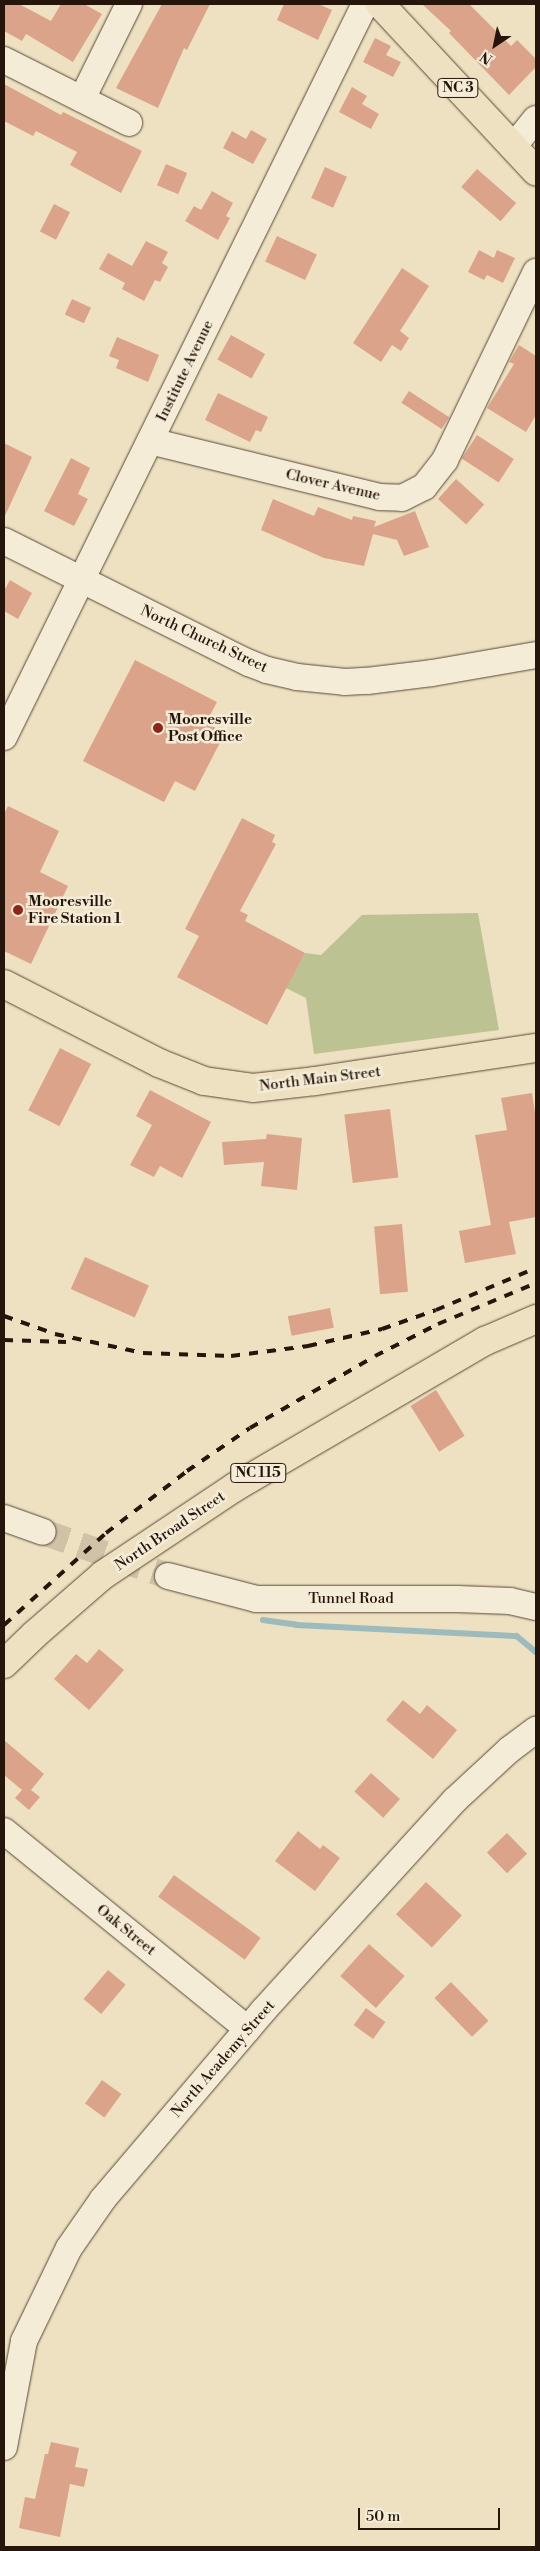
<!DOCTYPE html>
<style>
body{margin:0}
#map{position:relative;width:540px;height:2551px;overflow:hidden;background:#eee1c1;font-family:"Libre Bodoni",serif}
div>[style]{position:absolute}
.green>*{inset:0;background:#bcc291}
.stream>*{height:5.5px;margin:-2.75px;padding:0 2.75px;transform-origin:2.75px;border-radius:2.75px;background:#9dbbbc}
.building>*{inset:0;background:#dca38b;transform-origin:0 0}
.minor-tunnel>*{height:26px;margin-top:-13px;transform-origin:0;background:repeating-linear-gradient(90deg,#d0c2a6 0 26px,transparent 0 39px)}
.roads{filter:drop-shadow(0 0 1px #584838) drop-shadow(0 0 1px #584838)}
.minor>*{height:26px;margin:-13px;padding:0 13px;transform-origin:13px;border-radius:13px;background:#f4ecd7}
.major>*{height:28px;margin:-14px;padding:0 14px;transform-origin:14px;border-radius:14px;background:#eee1c1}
.rail>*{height:4px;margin-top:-2px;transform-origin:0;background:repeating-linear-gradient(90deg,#26150a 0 9px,transparent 0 18px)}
.dots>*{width:14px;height:14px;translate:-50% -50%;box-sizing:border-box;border:2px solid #f4ecd7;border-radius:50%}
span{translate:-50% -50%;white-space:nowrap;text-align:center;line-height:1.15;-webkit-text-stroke:5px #f4ecd7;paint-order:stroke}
.shield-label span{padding:1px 4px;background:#f4ecd7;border:1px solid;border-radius:4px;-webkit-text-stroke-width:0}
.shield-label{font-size:14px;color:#26150a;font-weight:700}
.street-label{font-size:15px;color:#26150a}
.poi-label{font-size:15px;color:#26150a;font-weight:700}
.left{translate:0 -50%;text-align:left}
.frame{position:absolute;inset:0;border:5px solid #26150a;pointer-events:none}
.north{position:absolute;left:470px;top:20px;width:50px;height:50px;-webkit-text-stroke:4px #f4ecd7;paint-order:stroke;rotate:214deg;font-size:14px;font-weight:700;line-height:20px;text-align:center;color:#26150a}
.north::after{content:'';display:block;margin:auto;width:18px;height:22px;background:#26150a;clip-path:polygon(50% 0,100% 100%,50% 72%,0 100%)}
.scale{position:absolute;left:358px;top:2508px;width:142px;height:22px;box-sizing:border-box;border:2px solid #26150a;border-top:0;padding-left:6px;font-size:15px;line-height:18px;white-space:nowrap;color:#26150a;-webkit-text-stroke:4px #f4ecd7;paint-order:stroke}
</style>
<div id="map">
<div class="green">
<i style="clip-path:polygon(478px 913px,499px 1030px,314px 1054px,306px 998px,286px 988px,305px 953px,321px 955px,362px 915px)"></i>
</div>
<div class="stream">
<i style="left:263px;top:1620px;width:34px;rotate:8deg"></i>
<i style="left:297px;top:1625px;width:220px;rotate:2.9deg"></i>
<i style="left:517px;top:1636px;width:25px;rotate:40deg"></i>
</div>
<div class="building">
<i style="clip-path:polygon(4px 4px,19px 4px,51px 21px,61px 4px,84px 4px,102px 14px,73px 62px,26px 34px,22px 41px,4px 31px)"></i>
<i style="clip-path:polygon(162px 4px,210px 4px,187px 50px,184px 48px,158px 108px,116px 88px)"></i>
<i style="clip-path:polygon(284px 4px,318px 4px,332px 10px,318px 40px,277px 20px)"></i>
<i style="clip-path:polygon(422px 4px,469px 4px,511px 46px,517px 40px,536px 59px,536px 67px,509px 95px,449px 33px,451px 31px)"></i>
<i style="clip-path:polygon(375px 38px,391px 46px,386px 55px,401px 62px,393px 77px,363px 62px)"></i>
<i style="clip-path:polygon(4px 84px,61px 115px,63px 112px,142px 151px,121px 193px,70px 165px,77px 152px,36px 131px,33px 136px,4px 121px)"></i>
<i style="clip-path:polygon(352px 87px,367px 96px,362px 104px,379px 114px,371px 129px,339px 112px)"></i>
<i style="clip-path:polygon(251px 130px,267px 139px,253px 164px,223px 148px,232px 131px,246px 139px)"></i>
<i style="left:166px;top:164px;width:23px;height:23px;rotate:23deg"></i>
<i style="left:325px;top:167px;width:24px;height:34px;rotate:24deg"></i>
<i style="left:477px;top:169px;width:52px;height:24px;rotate:41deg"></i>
<i style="clip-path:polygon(212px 191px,233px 203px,226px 216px,230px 218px,218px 240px,185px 221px,194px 206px,201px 210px)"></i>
<i style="left:54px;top:204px;width:18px;height:31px;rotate:27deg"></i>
<i style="left:277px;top:236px;width:44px;height:28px;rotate:25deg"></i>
<i style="clip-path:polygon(146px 241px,168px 252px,162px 263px,168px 267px,160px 282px,155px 280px,144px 301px,122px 289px,125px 283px,99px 269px,108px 253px,132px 266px)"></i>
<i style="clip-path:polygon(479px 250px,494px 258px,497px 250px,515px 258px,503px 283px,487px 275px,484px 280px,468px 272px)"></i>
<i style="clip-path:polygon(402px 268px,429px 286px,400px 331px,409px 338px,401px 351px,392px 345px,381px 362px,353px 343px)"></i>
<i style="left:72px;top:299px;width:21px;height:17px;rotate:25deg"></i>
<i style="left:231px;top:335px;width:39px;height:28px;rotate:29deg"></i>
<i style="clip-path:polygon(117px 337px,159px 355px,148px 382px,116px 368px,119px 360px,109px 356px)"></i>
<i style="clip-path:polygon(519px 345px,536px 356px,536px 415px,526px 432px,487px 408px,514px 364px,509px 362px)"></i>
<i style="left:409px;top:391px;width:48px;height:14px;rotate:33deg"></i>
<i style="clip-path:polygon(218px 393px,268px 417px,261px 432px,256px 430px,250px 442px,205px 420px)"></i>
<i style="left:477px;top:435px;width:44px;height:28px;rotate:33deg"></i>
<i style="clip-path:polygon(4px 443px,32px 457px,4px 518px)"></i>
<i style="clip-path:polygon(71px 458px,90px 468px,78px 494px,88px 499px,74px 526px,44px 511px)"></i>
<i style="left:456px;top:479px;width:38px;height:27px;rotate:42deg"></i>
<i style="clip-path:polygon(273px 499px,314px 516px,318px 507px,352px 520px,353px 516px,376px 521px,374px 527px,415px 511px,429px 547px,404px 556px,397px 540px,373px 534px,364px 566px,324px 558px,261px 530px)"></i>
<i style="clip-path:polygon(10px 580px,32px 593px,18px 619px,4px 611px,4px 591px)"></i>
<i style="clip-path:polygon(135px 660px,217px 702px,206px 723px,225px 733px,195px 791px,175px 781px,164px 802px,83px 761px)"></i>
<i style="clip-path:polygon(8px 806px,59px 831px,40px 872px,68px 886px,31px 964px,4px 951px,4px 814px)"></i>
<i style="clip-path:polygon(242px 818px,275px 835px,272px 842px,276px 844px,240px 911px,248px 915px,245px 921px,305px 953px,267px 1025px,177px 977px,199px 936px,185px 929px)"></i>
<i style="left:60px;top:1048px;width:35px;height:70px;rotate:27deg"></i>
<i style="clip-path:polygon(150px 1090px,211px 1122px,182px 1178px,160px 1166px,154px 1177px,130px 1165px,152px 1125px,136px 1116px)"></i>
<i style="clip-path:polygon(532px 1093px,536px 1119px,536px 1217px,509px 1222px,516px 1254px,465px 1263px,459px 1231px,491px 1225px,475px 1135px,507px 1130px,501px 1098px)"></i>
<i style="left:390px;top:1109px;width:69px;height:46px;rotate:83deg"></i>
<i style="clip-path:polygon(267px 1134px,302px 1138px,297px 1190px,261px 1186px,264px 1162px,224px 1165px,222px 1142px,266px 1139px)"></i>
<i style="left:402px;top:1224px;width:68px;height:28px;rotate:85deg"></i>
<i style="left:85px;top:1257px;width:70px;height:35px;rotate:24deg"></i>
<i style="left:330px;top:1308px;width:20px;height:43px;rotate:79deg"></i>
<i style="left:436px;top:1390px;width:54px;height:30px;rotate:58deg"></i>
<i style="clip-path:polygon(99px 1649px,124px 1670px,89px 1710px,54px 1679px,76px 1654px,87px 1663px)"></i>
<i style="clip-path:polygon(403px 1700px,420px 1714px,427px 1705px,457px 1730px,433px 1759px,386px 1720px)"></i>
<i style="clip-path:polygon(4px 1740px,44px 1774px,31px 1790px,40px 1797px,29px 1810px,15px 1798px,22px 1790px,4px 1775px)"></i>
<i style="left:371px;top:1773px;width:39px;height:25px;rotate:42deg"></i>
<i style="clip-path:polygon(298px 1831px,320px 1849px,323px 1845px,340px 1858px,315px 1891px,275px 1861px)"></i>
<i style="left:507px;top:1833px;width:29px;height:28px;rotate:46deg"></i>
<i style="left:174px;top:1875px;width:107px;height:27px;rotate:36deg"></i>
<i style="left:426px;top:1882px;width:49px;height:44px;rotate:43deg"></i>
<i style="left:369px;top:1944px;width:48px;height:43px;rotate:42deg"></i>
<i style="left:108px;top:1970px;width:23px;height:38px;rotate:40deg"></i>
<i style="left:451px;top:1982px;width:54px;height:23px;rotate:46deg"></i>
<i style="left:366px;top:2008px;width:24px;height:21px;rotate:36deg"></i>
<i style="left:102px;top:2080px;width:24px;height:29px;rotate:36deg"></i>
<i style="clip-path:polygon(51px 2442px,79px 2448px,75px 2467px,88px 2469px,84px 2487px,70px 2484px,60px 2537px,19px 2528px,25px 2497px,35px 2499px,45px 2454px,48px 2454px)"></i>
</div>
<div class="minor-tunnel">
<i style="left:43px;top:1532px;width:133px;rotate:19.4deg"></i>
</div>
<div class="roads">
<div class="minor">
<i style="left:4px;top:60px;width:140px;rotate:26.7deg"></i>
<i style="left:82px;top:99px;width:106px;rotate:-63.7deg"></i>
<i style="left:513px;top:147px;width:36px;rotate:-51deg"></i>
<i style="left:150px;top:441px;width:236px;rotate:13.7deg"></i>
<i style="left:379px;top:497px;width:23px;rotate:2deg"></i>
<i style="left:402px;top:498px;width:25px;rotate:-27deg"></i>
<i style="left:424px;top:487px;width:34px;rotate:-52deg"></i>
<i style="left:445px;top:460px;width:209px;rotate:-64.2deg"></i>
<i style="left:4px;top:541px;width:274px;rotate:26.5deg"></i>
<i style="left:249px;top:663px;width:19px;rotate:21deg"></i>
<i style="left:267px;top:670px;width:31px;rotate:13deg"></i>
<i style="left:297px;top:677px;width:48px;rotate:5.9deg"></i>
<i style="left:345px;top:682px;width:22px;rotate:-3deg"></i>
<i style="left:367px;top:681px;width:65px;rotate:-7deg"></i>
<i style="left:432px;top:673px;width:106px;rotate:-9.8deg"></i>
<i style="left:4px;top:737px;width:817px;rotate:-63.78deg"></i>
<i style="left:4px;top:1518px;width:41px;rotate:19.7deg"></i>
<i style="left:168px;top:1576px;width:91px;rotate:14.6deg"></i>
<i style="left:256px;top:1599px;width:201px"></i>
<i style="left:457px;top:1599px;width:53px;rotate:2.2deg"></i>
<i style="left:510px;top:1601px;width:27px;rotate:13deg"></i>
<i style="left:4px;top:1831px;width:314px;rotate:39.1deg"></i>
<i style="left:4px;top:2447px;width:108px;rotate:-79.3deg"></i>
<i style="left:24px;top:2341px;width:103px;rotate:-64.2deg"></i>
<i style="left:69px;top:2248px;width:60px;rotate:-55.2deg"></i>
<i style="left:103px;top:2199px;width:247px;rotate:-49.6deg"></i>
<i style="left:263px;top:2011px;width:285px;rotate:-47.7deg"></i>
<i style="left:455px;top:1800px;width:74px;rotate:-42.8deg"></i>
<i style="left:509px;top:1750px;width:34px;rotate:-37deg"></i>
</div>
<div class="major">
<i style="left:380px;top:4px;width:229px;rotate:47deg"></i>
<i style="left:4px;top:984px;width:174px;rotate:27deg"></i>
<i style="left:159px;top:1063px;width:48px;rotate:21.8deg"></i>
<i style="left:204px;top:1081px;width:49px;rotate:8.1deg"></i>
<i style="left:253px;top:1088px;width:62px;rotate:-6.4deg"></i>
<i style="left:315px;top:1081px;width:223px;rotate:-8.5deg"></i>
<i style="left:4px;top:1664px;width:42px;rotate:-44deg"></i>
<i style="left:34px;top:1635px;width:91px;rotate:-41deg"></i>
<i style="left:103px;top:1575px;width:159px;rotate:-33.7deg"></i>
<i style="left:235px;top:1487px;width:290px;rotate:-30.3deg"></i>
<i style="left:485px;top:1341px;width:56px;rotate:-23.3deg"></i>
</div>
</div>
<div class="rail">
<i style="left:4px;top:1316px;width:54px;rotate:19.4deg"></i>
<i style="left:55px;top:1334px;width:90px;rotate:12.2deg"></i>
<i style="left:143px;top:1353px;width:88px;rotate:2deg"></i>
<i style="left:231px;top:1356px;width:78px;rotate:-7.4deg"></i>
<i style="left:308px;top:1346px;width:76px;rotate:-12.9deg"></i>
<i style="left:382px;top:1329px;width:57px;rotate:-19.4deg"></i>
<i style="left:436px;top:1310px;width:108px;rotate:-22.8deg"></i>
<i style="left:4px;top:1340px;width:62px;rotate:1.8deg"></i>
<i style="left:4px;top:1625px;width:137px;rotate:-42deg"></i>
<i style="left:106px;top:1533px;width:102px;rotate:-37.4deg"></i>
<i style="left:187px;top:1471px;width:76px;rotate:-34.3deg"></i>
<i style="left:250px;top:1428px;width:144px;rotate:-29.9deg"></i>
<i style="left:375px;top:1356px;width:71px;rotate:-26.9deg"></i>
<i style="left:438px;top:1324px;width:106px;rotate:-22.7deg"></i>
</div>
<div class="dots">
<i style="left:158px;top:728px;background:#8f2418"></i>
<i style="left:18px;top:910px;background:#8f2418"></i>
</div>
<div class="shield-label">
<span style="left:458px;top:88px">NC 3</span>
<span style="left:258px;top:1473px">NC 115</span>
</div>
<div class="street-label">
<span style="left:185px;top:371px;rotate:-64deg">Institute Avenue</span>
<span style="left:333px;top:485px;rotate:13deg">Clover Avenue</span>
<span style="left:204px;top:639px;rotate:25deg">North Church Street</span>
<span style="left:320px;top:1079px;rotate:-7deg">North Main Street</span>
<span style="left:170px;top:1531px;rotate:-34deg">North Broad Street</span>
<span style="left:351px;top:1599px">Tunnel Road</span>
<span style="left:126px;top:1930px;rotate:39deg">Oak Street</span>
<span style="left:223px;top:2059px;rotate:-49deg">North Academy Street</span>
</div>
<div class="poi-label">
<span class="left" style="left:168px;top:728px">Mooresville<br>Post Office</span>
<span class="left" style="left:28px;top:910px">Mooresville<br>Fire Station 1</span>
</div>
<div class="frame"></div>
<div class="north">N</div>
<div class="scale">50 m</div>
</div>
